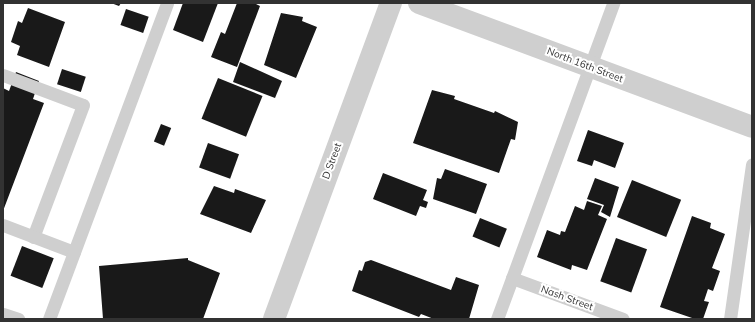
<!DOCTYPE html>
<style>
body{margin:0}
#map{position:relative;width:755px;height:322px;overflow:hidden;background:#fff;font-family:Mulish,sans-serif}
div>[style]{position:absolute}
.building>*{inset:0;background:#191919;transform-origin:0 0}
.lane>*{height:13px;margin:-6.5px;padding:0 6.5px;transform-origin:6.5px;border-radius:6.5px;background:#cfcfcf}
.street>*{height:22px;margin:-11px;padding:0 11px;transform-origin:11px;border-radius:11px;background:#cfcfcf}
span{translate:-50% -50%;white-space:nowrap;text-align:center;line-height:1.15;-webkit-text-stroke:4px #fff;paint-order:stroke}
.street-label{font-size:10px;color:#323232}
.frame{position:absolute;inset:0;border:4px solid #323232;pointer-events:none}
</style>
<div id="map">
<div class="building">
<i style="clip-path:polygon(111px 3px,121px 3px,119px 6px)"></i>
<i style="clip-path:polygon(183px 3px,218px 3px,203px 42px,173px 30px)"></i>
<i style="clip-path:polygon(237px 3px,254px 3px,260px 6px,237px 67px,211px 57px,221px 32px,225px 34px)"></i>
<i style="clip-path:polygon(28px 8px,65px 22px,49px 67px,17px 55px,20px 46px,11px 42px,18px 21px,22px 23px)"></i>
<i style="left:126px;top:9px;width:24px;height:17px;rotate:19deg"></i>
<i style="clip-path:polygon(281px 13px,303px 17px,302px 21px,317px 27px,296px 78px,264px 65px)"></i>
<i style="clip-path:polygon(240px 62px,282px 81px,275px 98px,233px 82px)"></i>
<i style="left:62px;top:69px;width:25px;height:16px;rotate:18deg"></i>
<i style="clip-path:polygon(16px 72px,39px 81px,33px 99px,44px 103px,3px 211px,3px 88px,9px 91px)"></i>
<i style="left:218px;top:78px;width:48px;height:44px;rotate:22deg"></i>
<i style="clip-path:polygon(432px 90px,455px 96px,454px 99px,494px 113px,495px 111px,518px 122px,515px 140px,511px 139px,499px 173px,413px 143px)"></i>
<i style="left:161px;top:124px;width:11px;height:19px;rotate:22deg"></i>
<i style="clip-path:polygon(588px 130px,624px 143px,615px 168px,594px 160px,592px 166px,577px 161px)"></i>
<i style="left:208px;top:143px;width:33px;height:26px;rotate:20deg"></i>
<i style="clip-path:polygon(445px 169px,487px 184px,476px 214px,433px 199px,437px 178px,441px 179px)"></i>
<i style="clip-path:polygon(383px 173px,427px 190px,423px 200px,428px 202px,426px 208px,420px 206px,416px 216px,373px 199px)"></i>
<i style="clip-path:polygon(595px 178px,619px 187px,610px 217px,601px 212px,604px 205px,587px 199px)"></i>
<i style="left:632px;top:180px;width:53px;height:40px;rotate:22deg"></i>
<i style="clip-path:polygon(214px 186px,234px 193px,235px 189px,266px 200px,251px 233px,200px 214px)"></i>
<i style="clip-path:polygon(587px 201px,602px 206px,598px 215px,607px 219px,587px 270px,572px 265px,571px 270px,537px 257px,547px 230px,560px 235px,561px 231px,565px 232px,575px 206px,584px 210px)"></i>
<i style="clip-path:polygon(692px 216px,711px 223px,710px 228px,725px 234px,712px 268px,720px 271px,713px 291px,708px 289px,704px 301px,709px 302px,703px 319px,695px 319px,660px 307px)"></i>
<i style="left:480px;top:218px;width:29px;height:20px;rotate:22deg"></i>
<i style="left:616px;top:238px;width:33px;height:46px;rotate:20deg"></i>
<i style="left:22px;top:246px;width:34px;height:32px;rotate:21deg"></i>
<i style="clip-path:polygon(188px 258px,188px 260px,220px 273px,203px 319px,103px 319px,99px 266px)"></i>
<i style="clip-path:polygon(371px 260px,451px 290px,456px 277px,479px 285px,469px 319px,434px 319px,421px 314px,419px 317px,352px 291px,359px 270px,362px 271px,365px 262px)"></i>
</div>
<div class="lane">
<i style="left:3px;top:75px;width:85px;rotate:20.6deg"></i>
<i style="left:83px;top:105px;width:141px;rotate:110.7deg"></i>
<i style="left:3px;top:225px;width:76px;rotate:20.8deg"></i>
<i style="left:512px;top:278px;width:118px;rotate:20.3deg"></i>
<i style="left:3px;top:314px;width:16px;rotate:18deg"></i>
<i style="left:49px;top:319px;width:337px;rotate:-69.5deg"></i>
<i style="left:497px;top:319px;width:337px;rotate:-69.8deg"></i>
<i style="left:730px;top:319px;width:156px;rotate:-81.9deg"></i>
</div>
<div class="street">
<i style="left:419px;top:3px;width:355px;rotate:20.4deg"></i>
<i style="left:274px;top:319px;width:337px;rotate:-69.7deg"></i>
</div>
<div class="street-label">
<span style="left:585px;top:65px;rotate:21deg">North 16th Street</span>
<span style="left:332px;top:161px;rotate:-70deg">D Street</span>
<span style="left:567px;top:298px;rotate:20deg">Nash Street</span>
</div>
<div class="frame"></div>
</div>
